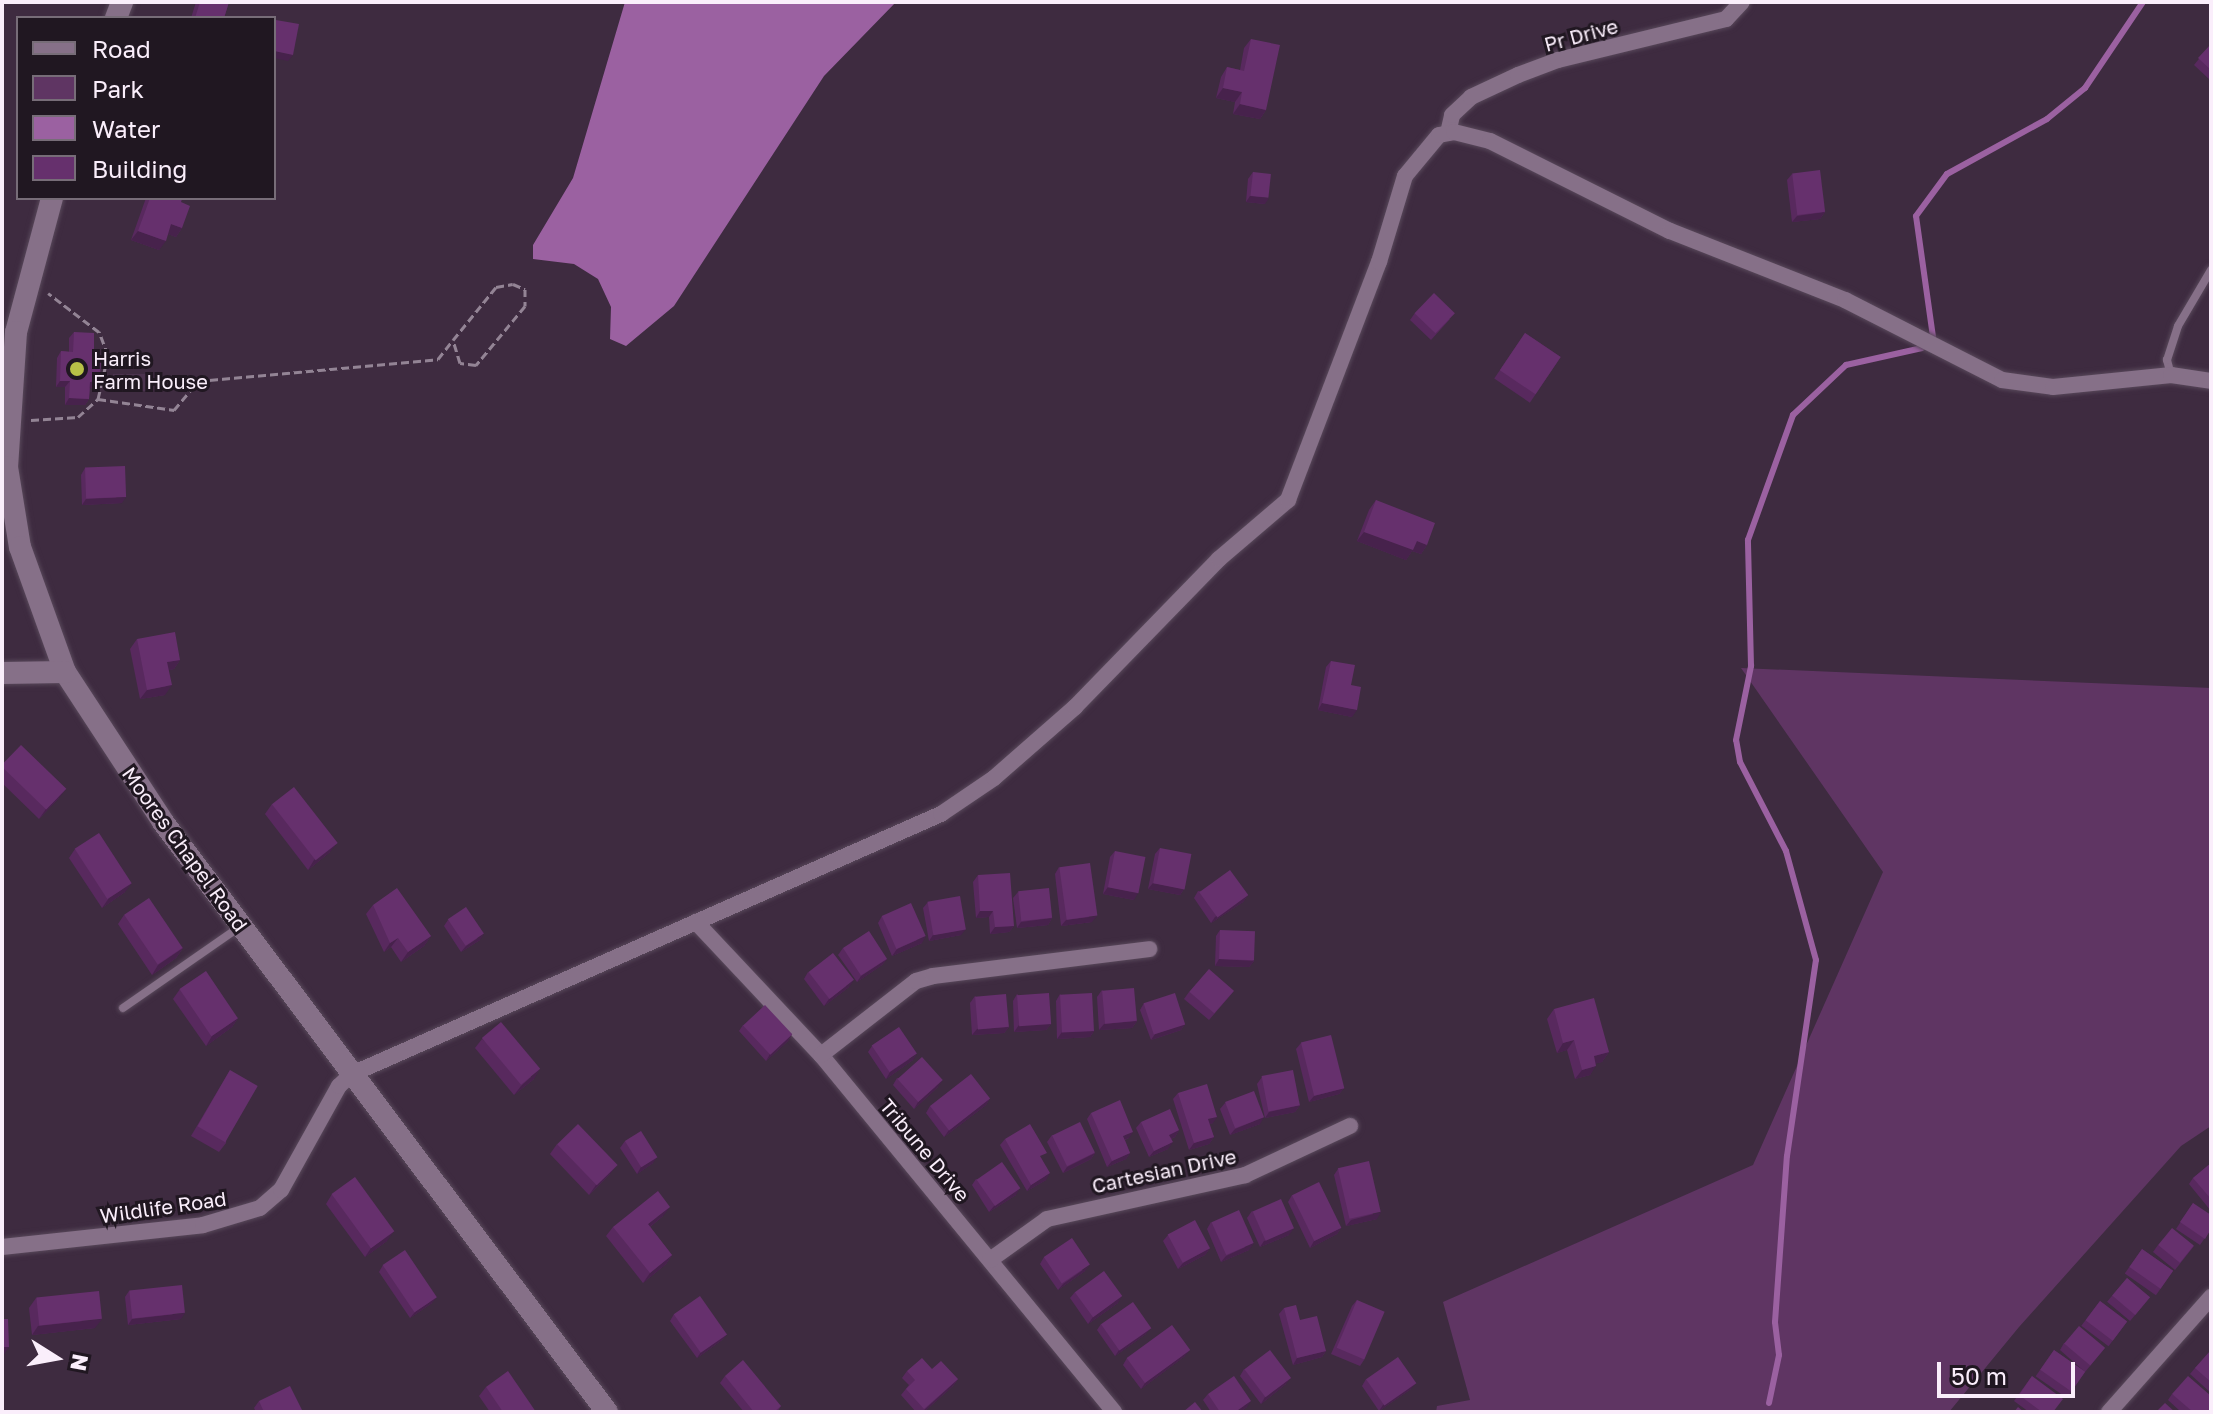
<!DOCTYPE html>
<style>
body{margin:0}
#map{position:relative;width:2213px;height:1414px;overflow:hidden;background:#3e2b40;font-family:"Golos Text",sans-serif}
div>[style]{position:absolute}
.built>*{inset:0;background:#4b334e;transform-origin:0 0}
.green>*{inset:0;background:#5f3563}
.water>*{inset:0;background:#9b61a1}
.stream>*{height:6px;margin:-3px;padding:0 3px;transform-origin:3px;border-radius:3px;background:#9b61a1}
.path>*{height:3px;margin-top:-1.5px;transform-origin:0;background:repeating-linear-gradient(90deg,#938495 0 8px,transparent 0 12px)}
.roads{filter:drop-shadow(0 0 2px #58485a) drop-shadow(0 0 2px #58485a)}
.lane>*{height:8px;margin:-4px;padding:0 4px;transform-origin:4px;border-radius:4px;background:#867088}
.street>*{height:16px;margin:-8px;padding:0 8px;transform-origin:8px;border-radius:8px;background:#867088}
.secondary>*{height:22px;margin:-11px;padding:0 11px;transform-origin:11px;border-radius:11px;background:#867088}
.wall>*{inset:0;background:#58295e;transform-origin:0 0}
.shaded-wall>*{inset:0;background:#47224c}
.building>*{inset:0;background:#66306d;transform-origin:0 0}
.dots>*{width:22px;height:22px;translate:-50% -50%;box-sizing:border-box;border:4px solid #201721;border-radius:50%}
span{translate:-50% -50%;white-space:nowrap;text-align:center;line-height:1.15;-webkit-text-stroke:6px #201721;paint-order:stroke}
.street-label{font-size:20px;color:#faeefb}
.poi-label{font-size:20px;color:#faeefb}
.left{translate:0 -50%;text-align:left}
.frame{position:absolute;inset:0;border:4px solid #faeefb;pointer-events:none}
.legend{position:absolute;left:16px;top:16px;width:260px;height:184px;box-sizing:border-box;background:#201721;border:2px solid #776d78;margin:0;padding:10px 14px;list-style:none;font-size:24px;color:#faeefb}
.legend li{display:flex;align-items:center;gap:16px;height:40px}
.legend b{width:40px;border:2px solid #776d78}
.north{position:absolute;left:16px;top:1318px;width:80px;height:80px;-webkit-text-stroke:6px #201721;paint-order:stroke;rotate:101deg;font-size:22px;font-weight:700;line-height:32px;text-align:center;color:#faeefb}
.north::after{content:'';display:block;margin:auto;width:28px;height:36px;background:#faeefb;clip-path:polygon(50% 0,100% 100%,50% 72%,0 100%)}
.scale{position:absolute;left:1937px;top:1362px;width:138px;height:36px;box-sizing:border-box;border:4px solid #faeefb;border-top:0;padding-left:10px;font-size:24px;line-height:28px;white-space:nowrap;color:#faeefb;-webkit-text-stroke:6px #201721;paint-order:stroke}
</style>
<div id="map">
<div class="built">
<i style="left:113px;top:374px;width:33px;height:17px"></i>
</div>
<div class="green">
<i style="clip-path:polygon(1741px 668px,2211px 688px,2211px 1126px,2181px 1146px,2019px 1327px,1949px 1412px,1436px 1412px,1437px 1406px,1470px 1400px,1443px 1302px,1753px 1165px,1883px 872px)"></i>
</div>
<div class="water">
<i style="clip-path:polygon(625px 2px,896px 2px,824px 76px,674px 306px,626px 346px,610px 339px,611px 307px,598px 279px,574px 264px,533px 259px,533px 245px,573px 178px)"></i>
</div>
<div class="stream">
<i style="left:1933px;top:337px;width:122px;rotate:-98deg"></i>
<i style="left:1916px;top:216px;width:52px;rotate:-53.6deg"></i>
<i style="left:1947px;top:174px;width:114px;rotate:-28.8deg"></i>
<i style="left:2047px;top:119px;width:49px;rotate:-39.2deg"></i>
<i style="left:2085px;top:88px;width:104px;rotate:-56deg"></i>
<i style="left:1769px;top:1403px;width:49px;rotate:-78.2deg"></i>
<i style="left:1779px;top:1355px;width:33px;rotate:-97deg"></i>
<i style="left:1775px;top:1322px;width:166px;rotate:-85.9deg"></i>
<i style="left:1787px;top:1156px;width:198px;rotate:-81.6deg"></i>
<i style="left:1816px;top:960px;width:113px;rotate:-105.4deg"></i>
<i style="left:1786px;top:851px;width:100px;rotate:-117.3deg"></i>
<i style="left:1740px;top:762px;width:22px;rotate:-100deg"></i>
<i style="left:1736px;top:740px;width:76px;rotate:-78.5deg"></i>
<i style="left:1751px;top:666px;width:126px;rotate:-91.4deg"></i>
<i style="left:1748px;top:540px;width:133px;rotate:-70.2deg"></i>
<i style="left:1793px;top:415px;width:73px;rotate:-43.3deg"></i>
<i style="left:1846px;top:365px;width:78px;rotate:-12.6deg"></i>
</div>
<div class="path">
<i style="left:98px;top:399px;width:77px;rotate:8.2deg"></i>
<i style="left:174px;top:410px;width:38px;rotate:-50deg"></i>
<i style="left:198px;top:381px;width:241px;rotate:-5.2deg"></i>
<i style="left:438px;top:359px;width:24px;rotate:-52deg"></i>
<i style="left:453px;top:340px;width:68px;rotate:-50.9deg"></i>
<i style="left:496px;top:287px;width:17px;rotate:-10deg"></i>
<i style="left:513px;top:284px;width:13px;rotate:23deg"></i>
<i style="left:525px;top:289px;width:17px;rotate:90deg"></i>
<i style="left:525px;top:306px;width:77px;rotate:129.7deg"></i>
<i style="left:476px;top:365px;width:16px;rotate:-173deg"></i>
<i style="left:460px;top:363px;width:24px;rotate:-107deg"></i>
<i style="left:31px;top:420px;width:47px;rotate:-3.7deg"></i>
<i style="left:78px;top:417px;width:27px;rotate:-42deg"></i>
<i style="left:98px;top:399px;width:45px;rotate:-77.2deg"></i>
<i style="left:108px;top:355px;width:25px;rotate:-111deg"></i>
<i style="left:99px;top:332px;width:64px;rotate:-142.6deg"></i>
</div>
<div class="roads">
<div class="lane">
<i style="left:2171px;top:375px;width:16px;rotate:-105deg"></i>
<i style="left:2167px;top:360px;width:36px;rotate:-72deg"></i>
<i style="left:2178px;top:326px;width:65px;rotate:-59.5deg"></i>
<i style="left:123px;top:1008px;width:144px;rotate:-34.8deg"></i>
</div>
<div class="street">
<i style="left:1448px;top:133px;width:18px;rotate:-77deg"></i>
<i style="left:1452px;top:115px;width:26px;rotate:-43deg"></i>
<i style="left:1471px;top:97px;width:52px;rotate:-25.1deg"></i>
<i style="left:1518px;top:75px;width:43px;rotate:-20.6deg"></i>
<i style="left:1558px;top:60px;width:173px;rotate:-13.7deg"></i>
<i style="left:1726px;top:19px;width:23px;rotate:-47deg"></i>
<i style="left:696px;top:922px;width:183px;rotate:46.8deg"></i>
<i style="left:821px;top:1055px;width:462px;rotate:50.6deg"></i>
<i style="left:821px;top:1055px;width:120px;rotate:-37.9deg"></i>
<i style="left:916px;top:981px;width:18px;rotate:-16deg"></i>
<i style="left:933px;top:976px;width:218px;rotate:-7.1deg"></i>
<i style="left:2px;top:1247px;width:202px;rotate:-6.2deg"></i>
<i style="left:203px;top:1225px;width:59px;rotate:-16.6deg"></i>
<i style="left:260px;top:1208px;width:28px;rotate:-41deg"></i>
<i style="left:281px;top:1190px;width:119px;rotate:-60.9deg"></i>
<i style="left:339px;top:1086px;width:18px;rotate:-43deg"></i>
<i style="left:352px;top:1074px;width:644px;rotate:-23.82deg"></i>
<i style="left:941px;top:814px;width:64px;rotate:-34.2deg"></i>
<i style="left:994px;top:778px;width:108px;rotate:-41.2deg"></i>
<i style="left:1075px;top:707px;width:206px;rotate:-45.8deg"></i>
<i style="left:1219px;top:559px;width:91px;rotate:-40.5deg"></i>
<i style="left:1288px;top:500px;width:255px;rotate:-69.1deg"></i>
<i style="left:1379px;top:262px;width:90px;rotate:-73.2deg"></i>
<i style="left:1405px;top:176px;width:53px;rotate:-50.3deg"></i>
<i style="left:1439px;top:135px;width:15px;rotate:-11deg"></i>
<i style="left:1454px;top:132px;width:37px;rotate:14deg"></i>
<i style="left:1490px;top:141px;width:201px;rotate:26.6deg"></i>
<i style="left:1670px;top:231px;width:188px;rotate:21.5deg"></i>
<i style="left:1845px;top:300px;width:176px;rotate:27deg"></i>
<i style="left:2002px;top:380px;width:51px;rotate:7.8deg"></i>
<i style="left:2053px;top:387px;width:119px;rotate:-5.8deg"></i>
<i style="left:2171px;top:375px;width:40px;rotate:8.5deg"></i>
<i style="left:990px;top:1260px;width:70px;rotate:-35.7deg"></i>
<i style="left:1047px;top:1219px;width:203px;rotate:-12.5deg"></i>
<i style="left:1245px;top:1175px;width:116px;rotate:-25deg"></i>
<i style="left:2109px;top:1412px;width:154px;rotate:-48.4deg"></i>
</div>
<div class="secondary">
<i style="left:116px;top:18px;width:17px;rotate:-69deg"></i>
<i style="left:52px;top:198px;width:139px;rotate:105deg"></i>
<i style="left:16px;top:332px;width:135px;rotate:93.8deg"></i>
<i style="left:7px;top:467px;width:81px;rotate:80.8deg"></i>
<i style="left:20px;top:547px;width:133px;rotate:70.2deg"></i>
<i style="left:65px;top:672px;width:179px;rotate:56.8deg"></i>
<i style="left:163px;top:822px;width:738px;rotate:53.04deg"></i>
<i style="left:2px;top:673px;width:63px;rotate:-0.9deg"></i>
</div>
</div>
<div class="wall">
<i style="clip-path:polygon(196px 2px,229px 2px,224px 18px,191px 18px)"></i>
<i style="clip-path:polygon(1251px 39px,1266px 110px,1260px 119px,1233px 114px,1235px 102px,1216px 98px,1221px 77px,1227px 67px,1240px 70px,1244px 48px)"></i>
<i style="clip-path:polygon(2211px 44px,2211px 79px,2210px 80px,2194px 65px)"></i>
<i style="clip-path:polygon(1253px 172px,1265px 204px,1246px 202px,1248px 179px)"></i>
<i style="clip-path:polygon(1792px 174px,1825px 212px,1820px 219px,1792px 222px,1787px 180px)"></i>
<i style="clip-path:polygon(146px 198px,182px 198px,181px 202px,182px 228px,176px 237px,168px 234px,159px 250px,131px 240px)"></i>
<i style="clip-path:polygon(1415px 313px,1450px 319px,1431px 340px,1410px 320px)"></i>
<i style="clip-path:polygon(74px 332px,94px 354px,100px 380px,95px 387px,90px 388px,89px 399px,85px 405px,65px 405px,65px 387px,56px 387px,57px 358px,61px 351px,69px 352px,69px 338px)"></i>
<i style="left:1525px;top:333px;width:43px;height:55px;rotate:34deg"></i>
<i style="clip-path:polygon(85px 468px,122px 503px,82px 505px,81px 475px)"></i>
<i style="clip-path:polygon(1376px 500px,1427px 545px,1421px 554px,1412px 551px,1406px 560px,1357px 541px,1369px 510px)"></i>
<i style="clip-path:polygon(137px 639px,180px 660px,174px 669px,169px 670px,165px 695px,140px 699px,130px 649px)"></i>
<i style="clip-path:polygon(1331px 661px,1351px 685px,1352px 717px,1318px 710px,1326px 667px)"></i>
<i style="clip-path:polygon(2px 765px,59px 798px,39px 819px,2px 783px)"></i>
<i style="clip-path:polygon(272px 804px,330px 852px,308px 870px,265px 814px)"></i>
<i style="clip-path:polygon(1160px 848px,1184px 889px,1180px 895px,1148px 889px,1155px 854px)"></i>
<i style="clip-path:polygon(75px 849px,125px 892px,102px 908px,69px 858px)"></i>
<i style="clip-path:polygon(1115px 851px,1134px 900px,1103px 894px,1110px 857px)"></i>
<i style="clip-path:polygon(1059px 867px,1092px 922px,1061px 926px,1055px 874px)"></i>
<i style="clip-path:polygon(978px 875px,1014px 926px,1009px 932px,990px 934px,989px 917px,976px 918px,973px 882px)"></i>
<i style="clip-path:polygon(1198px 891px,1248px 895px,1243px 902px,1211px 923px,1194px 898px)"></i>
<i style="clip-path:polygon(1018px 892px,1052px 918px,1048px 925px,1017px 928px,1013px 898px)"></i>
<i style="clip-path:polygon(928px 902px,961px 935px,929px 941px,923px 908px)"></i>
<i style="clip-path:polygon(373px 905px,431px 936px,424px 946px,401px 962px,391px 947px,384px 952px,366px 914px)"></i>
<i style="clip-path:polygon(124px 915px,183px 948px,176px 958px,152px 975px,118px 924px)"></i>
<i style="clip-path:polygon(882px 916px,922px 943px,892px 956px,878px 923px)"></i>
<i style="clip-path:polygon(448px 920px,480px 940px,461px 952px,444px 926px)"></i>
<i style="clip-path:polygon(1220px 930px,1254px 961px,1249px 967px,1215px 966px,1216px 936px)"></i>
<i style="clip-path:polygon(843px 948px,887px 959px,882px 965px,857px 982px,838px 955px)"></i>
<i style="clip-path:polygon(808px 972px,849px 987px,824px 1006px,804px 979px)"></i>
<i style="clip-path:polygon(180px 989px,238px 1018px,232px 1027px,206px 1046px,173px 999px)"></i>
<i style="clip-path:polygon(1102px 990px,1137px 1021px,1132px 1028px,1099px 1030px,1097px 997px)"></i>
<i style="clip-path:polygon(1234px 991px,1209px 1020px,1184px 999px,1189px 992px)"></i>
<i style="clip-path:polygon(1017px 994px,1051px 1024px,1046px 1030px,1014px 1032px,1013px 1001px)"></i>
<i style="clip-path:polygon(1060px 994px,1094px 1031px,1090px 1037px,1057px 1039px,1056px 1001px)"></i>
<i style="clip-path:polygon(975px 996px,1009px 1027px,1004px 1033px,972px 1035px,970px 1003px)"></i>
<i style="clip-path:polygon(1144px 1003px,1185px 1024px,1181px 1030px,1151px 1040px,1140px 1010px)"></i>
<i style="clip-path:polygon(1554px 1009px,1609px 1052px,1602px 1062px,1596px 1063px,1590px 1075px,1575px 1079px,1567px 1050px,1557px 1053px,1547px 1019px)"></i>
<i style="clip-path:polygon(743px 1025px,792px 1034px,788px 1041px,766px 1061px,739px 1031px)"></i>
<i style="clip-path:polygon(482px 1039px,534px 1079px,514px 1095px,475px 1048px)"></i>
<i style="clip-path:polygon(1301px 1043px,1344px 1088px,1339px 1094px,1309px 1102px,1296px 1049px)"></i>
<i style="clip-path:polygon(872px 1046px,913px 1060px,886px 1079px,868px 1052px)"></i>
<i style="clip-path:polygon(230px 1070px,226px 1143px,219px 1152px,191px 1136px)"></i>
<i style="clip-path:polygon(1262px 1077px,1300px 1105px,1295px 1112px,1265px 1118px,1257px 1084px)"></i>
<i style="clip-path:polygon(897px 1078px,938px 1087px,914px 1109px,893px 1085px)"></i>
<i style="clip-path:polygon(1178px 1093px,1213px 1123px,1209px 1124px,1214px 1137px,1209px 1144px,1189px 1150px,1173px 1099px)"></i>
<i style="clip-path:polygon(990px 1098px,986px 1105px,944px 1137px,926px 1113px,930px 1106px)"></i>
<i style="clip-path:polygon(1225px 1103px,1260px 1124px,1230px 1135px,1220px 1109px)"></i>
<i style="clip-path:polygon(1091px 1113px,1129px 1138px,1125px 1140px,1130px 1153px,1126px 1159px,1107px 1167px,1087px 1119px)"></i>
<i style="clip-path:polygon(1141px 1122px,1179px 1130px,1175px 1137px,1171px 1139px,1168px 1149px,1149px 1157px,1136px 1128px)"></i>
<i style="clip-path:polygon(1052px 1135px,1095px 1153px,1091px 1159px,1063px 1173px,1047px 1142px)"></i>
<i style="clip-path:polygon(1005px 1139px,1042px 1159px,1046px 1180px,1027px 1191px,1000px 1145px)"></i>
<i style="clip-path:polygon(625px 1141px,653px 1163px,637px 1174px,620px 1148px)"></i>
<i style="clip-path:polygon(557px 1144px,610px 1174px,589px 1195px,550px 1154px)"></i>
<i style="clip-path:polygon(2211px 1163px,2211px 1211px,2189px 1184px,2193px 1178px)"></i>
<i style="clip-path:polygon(1338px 1169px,1377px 1219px,1346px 1226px,1334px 1175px)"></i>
<i style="clip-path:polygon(976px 1179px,1016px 1195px,989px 1212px,972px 1185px)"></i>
<i style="clip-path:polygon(332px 1194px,387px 1241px,365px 1257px,326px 1204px)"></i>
<i style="clip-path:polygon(1292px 1195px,1341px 1228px,1337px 1234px,1310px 1248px,1288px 1202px)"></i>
<i style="clip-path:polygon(2193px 1203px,2211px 1229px,2200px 1245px,2176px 1229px)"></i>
<i style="clip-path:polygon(1252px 1211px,1289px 1235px,1260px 1247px,1247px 1218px)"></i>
<i style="clip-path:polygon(663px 1216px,650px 1227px,672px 1255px,666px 1264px,643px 1283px,606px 1236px,613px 1227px)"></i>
<i style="clip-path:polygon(1211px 1222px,1249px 1250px,1221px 1262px,1207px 1229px)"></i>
<i style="clip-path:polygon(1168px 1235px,1210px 1248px,1205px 1255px,1178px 1269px,1163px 1241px)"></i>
<i style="clip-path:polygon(2158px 1245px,2194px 1246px,2175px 1270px,2153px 1252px)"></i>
<i style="left:2142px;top:1249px;width:38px;height:30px;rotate:35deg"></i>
<i style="clip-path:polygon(1044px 1257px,1085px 1271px,1058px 1290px,1040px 1264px)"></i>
<i style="clip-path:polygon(383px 1265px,432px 1303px,410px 1318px,379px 1272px)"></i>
<i style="left:2127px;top:1278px;width:30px;height:31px;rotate:40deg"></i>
<i style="clip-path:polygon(129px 1291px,181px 1319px,128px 1325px,125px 1297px)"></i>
<i style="clip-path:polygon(1075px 1292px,1118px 1303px,1088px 1324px,1070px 1298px)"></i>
<i style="clip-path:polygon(36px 1298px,95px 1328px,32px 1335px,29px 1308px)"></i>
<i style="clip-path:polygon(1357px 1300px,1364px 1360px,1360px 1366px,1331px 1354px,1352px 1306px)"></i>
<i style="left:2100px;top:1301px;width:34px;height:31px;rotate:37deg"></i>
<i style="clip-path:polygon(1284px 1308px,1300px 1320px,1326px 1351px,1322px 1357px,1293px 1365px,1279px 1314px)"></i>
<i style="clip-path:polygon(674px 1314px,727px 1334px,722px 1340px,697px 1358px,670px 1321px)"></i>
<i style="clip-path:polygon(1101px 1324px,1146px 1334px,1115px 1356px,1097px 1330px)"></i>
<i style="clip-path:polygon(2064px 1343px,2105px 1348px,2085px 1372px,2060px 1350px)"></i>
<i style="left:2054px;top:1350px;width:38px;height:32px;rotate:35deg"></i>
<i style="clip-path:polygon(2211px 1352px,2211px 1393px,2190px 1374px,2195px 1368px)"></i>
<i style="clip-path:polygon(1185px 1356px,1141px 1389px,1123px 1365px,1127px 1358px)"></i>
<i style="clip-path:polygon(1244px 1369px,1286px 1384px,1261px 1404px,1240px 1376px)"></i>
<i style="clip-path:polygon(907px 1371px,958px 1379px,953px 1386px,924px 1412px,916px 1412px,901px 1395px,909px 1385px,902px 1378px)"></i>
<i style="clip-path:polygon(725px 1376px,781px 1406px,777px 1412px,744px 1412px,720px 1383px)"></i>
<i style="clip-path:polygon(2032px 1376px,2054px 1412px,2029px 1412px,2014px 1401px)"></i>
<i style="clip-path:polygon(1366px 1379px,1411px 1389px,1379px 1411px,1362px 1386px)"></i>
<i style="clip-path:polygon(486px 1387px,536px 1412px,490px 1412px,479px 1396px)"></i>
<i style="clip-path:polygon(1208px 1394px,1247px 1407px,1240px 1412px,1211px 1412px,1203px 1400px)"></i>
<i style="clip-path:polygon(2172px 1394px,2211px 1412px,2181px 1412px,2168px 1400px)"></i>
<i style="clip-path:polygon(259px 1401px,303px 1412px,256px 1412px,254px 1408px)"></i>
</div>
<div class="shaded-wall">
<i style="clip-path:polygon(274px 51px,293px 55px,288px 61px,274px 58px)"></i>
<i style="clip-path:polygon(1223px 88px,1242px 92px,1235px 102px,1216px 98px)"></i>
<i style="clip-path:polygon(1240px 104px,1266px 110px,1260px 119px,1233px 114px)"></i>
<i style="clip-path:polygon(1250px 196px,1269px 198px,1265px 204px,1246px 202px)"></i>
<i style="clip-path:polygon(1825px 212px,1820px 219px,1792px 222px,1797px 216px)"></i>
<i style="clip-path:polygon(171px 224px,182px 228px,176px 237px,165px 233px)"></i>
<i style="clip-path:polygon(138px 231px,166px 241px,159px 250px,131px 240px)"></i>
<i style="clip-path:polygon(100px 380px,95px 387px,86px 389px,90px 382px)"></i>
<i style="clip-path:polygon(60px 381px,70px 381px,65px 387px,56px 387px)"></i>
<i style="clip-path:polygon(69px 398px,89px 399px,85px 405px,65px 405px)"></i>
<i style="clip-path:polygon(126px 497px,122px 503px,82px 505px,86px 499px)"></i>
<i style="clip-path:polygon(1364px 532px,1417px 541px,1427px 545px,1421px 554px,1412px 551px,1406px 560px,1357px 541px)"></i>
<i style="clip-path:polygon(180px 660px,174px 669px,160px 672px,167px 662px)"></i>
<i style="clip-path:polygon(172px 685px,165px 695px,140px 699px,147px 690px)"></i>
<i style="clip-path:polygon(1322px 703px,1357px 710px,1352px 717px,1318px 710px)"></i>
<i style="clip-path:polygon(66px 789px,59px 798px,39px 819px,46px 809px)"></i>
<i style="clip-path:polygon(337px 843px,330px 852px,308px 870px,314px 860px)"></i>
<i style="clip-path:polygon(132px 883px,125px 892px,102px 908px,109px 898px)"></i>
<i style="clip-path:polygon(1153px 883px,1184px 889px,1180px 895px,1148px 889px)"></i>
<i style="clip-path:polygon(1108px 887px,1138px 893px,1134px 900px,1103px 894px)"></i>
<i style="clip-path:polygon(1248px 895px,1243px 902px,1211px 923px,1215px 917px)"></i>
<i style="clip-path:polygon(980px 911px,993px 911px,989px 917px,976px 918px)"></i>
<i style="clip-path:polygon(1097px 916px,1092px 922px,1061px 926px,1066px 920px)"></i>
<i style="clip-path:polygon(1052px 918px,1048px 925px,1017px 928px,1021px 922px)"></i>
<i style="clip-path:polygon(1014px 926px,1009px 932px,990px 934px,995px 927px)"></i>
<i style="clip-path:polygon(966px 929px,961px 935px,929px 941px,933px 935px)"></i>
<i style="clip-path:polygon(484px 934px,480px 940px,461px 952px,466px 946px)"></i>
<i style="clip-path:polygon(431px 936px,424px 946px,401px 962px,408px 952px)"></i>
<i style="clip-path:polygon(926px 936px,922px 943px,892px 956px,897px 949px)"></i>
<i style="clip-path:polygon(398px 938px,391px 947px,384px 952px,390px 943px)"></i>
<i style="clip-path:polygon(183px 948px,176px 958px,152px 975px,158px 965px)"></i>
<i style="clip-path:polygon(887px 959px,882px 965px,857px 982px,861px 976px)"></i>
<i style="clip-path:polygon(1219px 959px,1254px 961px,1249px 967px,1215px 966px)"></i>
<i style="clip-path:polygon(854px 980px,849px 987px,824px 1006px,829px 999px)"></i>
<i style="clip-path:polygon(238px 1018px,232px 1027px,206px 1046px,212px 1036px)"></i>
<i style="clip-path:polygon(1137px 1021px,1132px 1028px,1099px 1030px,1104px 1024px)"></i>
<i style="clip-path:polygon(1051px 1024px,1046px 1030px,1014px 1032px,1019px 1025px)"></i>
<i style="clip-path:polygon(1185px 1024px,1181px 1030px,1151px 1040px,1155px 1034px)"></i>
<i style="clip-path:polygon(1009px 1027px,1004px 1033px,972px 1035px,977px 1029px)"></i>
<i style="clip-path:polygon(1094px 1031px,1090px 1037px,1057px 1039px,1062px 1032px)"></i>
<i style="clip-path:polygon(792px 1034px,788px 1041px,766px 1061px,770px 1054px)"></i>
<i style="clip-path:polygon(1574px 1040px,1567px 1050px,1557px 1053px,1563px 1043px)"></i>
<i style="clip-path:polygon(1609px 1052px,1602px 1062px,1587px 1066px,1594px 1056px)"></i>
<i style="clip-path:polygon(917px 1054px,913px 1060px,886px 1079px,890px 1072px)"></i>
<i style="clip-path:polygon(1596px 1066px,1590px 1075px,1575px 1079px,1582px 1070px)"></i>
<i style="clip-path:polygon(540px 1069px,534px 1079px,514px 1095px,521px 1086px)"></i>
<i style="clip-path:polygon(943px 1080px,938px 1087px,914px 1109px,918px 1102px)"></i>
<i style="clip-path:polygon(1344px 1088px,1339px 1094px,1309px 1102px,1314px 1096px)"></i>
<i style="clip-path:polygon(990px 1098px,986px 1105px,944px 1137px,949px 1130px)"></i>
<i style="clip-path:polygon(1300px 1105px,1295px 1112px,1265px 1118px,1269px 1112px)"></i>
<i style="clip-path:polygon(1217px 1117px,1213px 1123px,1204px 1126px,1208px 1119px)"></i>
<i style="clip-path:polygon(1264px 1117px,1260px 1124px,1230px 1135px,1235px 1129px)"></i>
<i style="clip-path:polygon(1179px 1130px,1175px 1137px,1165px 1141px,1169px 1135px)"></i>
<i style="clip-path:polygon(1133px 1132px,1129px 1138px,1118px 1142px,1123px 1136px)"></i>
<i style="clip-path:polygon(1214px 1137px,1209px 1144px,1189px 1150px,1194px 1143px)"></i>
<i style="clip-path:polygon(1173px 1142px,1168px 1149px,1149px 1157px,1154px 1151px)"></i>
<i style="clip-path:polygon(1095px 1153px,1091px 1159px,1063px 1173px,1067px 1167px)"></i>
<i style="clip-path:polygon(1130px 1153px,1126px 1159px,1107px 1167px,1112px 1161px)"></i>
<i style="clip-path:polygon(657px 1157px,653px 1163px,637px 1174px,641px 1167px)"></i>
<i style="clip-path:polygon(617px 1165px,610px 1174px,589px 1195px,596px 1185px)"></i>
<i style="clip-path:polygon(1050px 1173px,1046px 1180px,1027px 1191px,1031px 1185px)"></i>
<i style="clip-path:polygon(1020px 1188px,1016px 1195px,989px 1212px,994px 1206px)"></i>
<i style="clip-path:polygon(670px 1207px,663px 1216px,641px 1234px,648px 1224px)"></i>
<i style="clip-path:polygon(1381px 1212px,1377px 1219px,1346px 1226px,1351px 1220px)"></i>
<i style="clip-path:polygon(1294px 1228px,1289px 1235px,1260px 1247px,1264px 1241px)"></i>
<i style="clip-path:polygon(1341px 1228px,1337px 1234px,1310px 1248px,1314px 1241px)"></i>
<i style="clip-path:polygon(394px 1231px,387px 1241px,365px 1257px,371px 1248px)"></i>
<i style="clip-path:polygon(1254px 1243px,1249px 1250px,1221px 1262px,1226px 1256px)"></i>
<i style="clip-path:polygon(1210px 1248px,1205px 1255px,1178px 1269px,1183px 1263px)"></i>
<i style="clip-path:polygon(672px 1255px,666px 1264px,643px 1283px,650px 1273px)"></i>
<i style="clip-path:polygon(1090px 1265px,1085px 1271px,1058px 1290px,1063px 1284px)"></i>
<i style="clip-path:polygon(1122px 1296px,1118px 1303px,1088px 1324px,1093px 1317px)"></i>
<i style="clip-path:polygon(437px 1297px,432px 1303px,410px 1318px,415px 1312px)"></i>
<i style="clip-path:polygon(185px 1313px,181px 1319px,128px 1325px,132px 1319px)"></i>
<i style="clip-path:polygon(102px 1319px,95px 1328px,32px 1335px,38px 1326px)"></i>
<i style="clip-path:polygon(1151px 1328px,1146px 1334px,1115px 1356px,1119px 1350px)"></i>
<i style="clip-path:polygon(727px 1334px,722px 1340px,697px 1358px,701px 1352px)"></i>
<i style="clip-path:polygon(2px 1347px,9px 1347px,3px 1356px,2px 1356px)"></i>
<i style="clip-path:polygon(1190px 1350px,1185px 1356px,1141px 1389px,1145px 1383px)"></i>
<i style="clip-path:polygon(1326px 1351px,1322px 1357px,1293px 1365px,1297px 1358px)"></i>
<i style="clip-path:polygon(1291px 1378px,1286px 1384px,1261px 1404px,1265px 1397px)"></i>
<i style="clip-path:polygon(958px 1379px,953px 1386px,924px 1412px,922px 1412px)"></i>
<i style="clip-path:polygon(1416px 1383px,1411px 1389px,1379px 1411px,1383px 1405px)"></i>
<i style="clip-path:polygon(1251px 1401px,1247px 1407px,1240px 1412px,1235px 1412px)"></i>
</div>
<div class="building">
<i style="clip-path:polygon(200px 2px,229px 2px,224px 18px,195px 18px)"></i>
<i style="clip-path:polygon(276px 20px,299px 24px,293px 55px,274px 51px,274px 30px)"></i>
<i style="clip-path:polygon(1251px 39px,1280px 45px,1266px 110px,1240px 104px,1242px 92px,1223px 88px,1227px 67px,1244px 71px)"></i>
<i style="clip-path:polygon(2211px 44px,2211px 70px,2198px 58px)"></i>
<i style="left:1820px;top:170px;width:42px;height:28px;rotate:83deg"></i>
<i style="left:1253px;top:172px;width:18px;height:24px;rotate:6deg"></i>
<i style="clip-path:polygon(150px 198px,182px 198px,181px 202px,190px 206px,182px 228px,171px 224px,166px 241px,138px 231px)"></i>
<i style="left:1434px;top:293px;width:29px;height:28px;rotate:44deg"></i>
<i style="clip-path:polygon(74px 332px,94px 333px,94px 354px,101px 358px,100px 380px,90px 382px,89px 399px,69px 398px,70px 381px,60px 381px,61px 351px,73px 352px)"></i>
<i style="left:1525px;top:333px;width:43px;height:45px;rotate:34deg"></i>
<i style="left:125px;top:466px;width:31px;height:40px;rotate:88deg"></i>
<i style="clip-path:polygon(1376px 500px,1435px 523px,1427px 545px,1417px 541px,1413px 550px,1364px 532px)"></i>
<i style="clip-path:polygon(175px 632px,180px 660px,167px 662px,172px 685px,147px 690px,137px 639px)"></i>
<i style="clip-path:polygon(1331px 661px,1355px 665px,1351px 685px,1361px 687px,1357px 710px,1322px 703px)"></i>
<i style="left:21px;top:745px;width:63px;height:29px;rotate:44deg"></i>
<i style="left:294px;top:787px;width:71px;height:28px;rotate:52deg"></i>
<i style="left:99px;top:833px;width:60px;height:29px;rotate:57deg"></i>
<i style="left:1160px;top:848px;width:32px;height:36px;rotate:11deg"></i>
<i style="left:1115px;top:851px;width:31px;height:37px;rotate:11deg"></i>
<i style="left:1090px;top:863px;width:53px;height:31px;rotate:82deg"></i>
<i style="left:1230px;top:870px;width:31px;height:38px;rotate:54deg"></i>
<i style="clip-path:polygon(1010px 873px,1014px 926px,995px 927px,993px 911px,980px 911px,978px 875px)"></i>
<i style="clip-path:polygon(397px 888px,431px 936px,408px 952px,398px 938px,390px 943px,373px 905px)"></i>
<i style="left:1049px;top:888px;width:30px;height:31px;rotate:84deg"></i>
<i style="left:960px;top:896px;width:34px;height:33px;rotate:80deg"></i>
<i style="left:149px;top:898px;width:60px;height:30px;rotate:56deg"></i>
<i style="left:911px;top:903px;width:36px;height:32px;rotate:66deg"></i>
<i style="left:466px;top:907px;width:32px;height:22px;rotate:56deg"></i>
<i style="left:1220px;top:930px;width:35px;height:29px;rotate:2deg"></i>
<i style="left:869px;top:931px;width:33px;height:31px;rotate:57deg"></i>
<i style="left:833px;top:953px;width:34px;height:31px;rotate:52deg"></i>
<i style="left:1209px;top:969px;width:33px;height:30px;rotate:41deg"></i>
<i style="left:206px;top:971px;width:57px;height:32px;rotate:56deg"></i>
<i style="left:1134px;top:988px;width:33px;height:32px;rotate:85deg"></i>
<i style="left:1049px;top:993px;width:31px;height:32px;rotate:86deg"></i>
<i style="left:1092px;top:993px;width:38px;height:32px;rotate:87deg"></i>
<i style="left:1175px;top:993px;width:33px;height:33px;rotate:72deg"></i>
<i style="left:1006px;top:994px;width:33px;height:31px;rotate:85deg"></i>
<i style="clip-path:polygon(1594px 998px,1609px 1052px,1594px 1056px,1596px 1066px,1582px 1070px,1574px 1040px,1563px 1043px,1554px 1009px)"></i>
<i style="left:765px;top:1005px;width:40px;height:30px;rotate:47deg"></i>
<i style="left:501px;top:1022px;width:61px;height:25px;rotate:50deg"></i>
<i style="left:899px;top:1027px;width:32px;height:33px;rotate:56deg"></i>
<i style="left:1331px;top:1035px;width:55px;height:31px;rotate:76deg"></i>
<i style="left:922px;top:1057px;width:31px;height:33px;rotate:48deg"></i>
<i style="left:230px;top:1070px;width:32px;height:65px;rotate:30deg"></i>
<i style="left:1293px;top:1070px;width:36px;height:32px;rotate:79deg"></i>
<i style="left:971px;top:1074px;width:31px;height:52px;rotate:52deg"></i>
<i style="clip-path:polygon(1207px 1084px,1217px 1117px,1208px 1119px,1214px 1137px,1194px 1143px,1178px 1093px)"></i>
<i style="left:1254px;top:1091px;width:28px;height:31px;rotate:69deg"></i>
<i style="clip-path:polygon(1120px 1100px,1133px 1132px,1123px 1136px,1130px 1153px,1112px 1161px,1091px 1113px)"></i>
<i style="clip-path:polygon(1170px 1109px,1179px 1130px,1169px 1135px,1173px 1142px,1154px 1151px,1141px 1122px)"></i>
<i style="left:1080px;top:1122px;width:34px;height:31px;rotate:64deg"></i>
<i style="left:578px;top:1124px;width:57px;height:29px;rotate:46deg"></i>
<i style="clip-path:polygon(1030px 1124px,1047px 1153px,1040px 1156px,1050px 1173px,1031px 1185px,1005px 1139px)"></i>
<i style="left:641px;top:1131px;width:31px;height:19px;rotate:58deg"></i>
<i style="left:1369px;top:1161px;width:52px;height:32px;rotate:77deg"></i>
<i style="left:1002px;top:1162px;width:32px;height:31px;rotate:55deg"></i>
<i style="clip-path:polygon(2211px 1163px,2211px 1199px,2193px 1178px)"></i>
<i style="left:355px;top:1177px;width:67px;height:29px;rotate:54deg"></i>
<i style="left:1319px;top:1182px;width:51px;height:30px;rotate:64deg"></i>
<i style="clip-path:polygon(658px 1191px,670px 1207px,648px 1224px,672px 1255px,650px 1273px,613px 1227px)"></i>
<i style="left:1281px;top:1199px;width:32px;height:31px;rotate:66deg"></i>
<i style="clip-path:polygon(2193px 1203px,2211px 1215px,2211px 1229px,2205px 1239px,2180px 1222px)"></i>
<i style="left:1239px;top:1210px;width:36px;height:30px;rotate:66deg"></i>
<i style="left:1195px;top:1220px;width:32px;height:31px;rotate:62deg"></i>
<i style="left:2172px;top:1228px;width:28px;height:22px;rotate:39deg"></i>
<i style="left:1072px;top:1238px;width:32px;height:34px;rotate:56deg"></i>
<i style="left:2142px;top:1249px;width:38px;height:22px;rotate:35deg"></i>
<i style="left:405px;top:1250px;width:57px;height:27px;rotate:56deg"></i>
<i style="left:1104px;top:1271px;width:31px;height:36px;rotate:54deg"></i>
<i style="left:2127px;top:1278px;width:30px;height:23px;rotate:40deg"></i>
<i style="left:182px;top:1285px;width:28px;height:53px;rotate:84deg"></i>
<i style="left:99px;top:1291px;width:28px;height:63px;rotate:84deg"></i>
<i style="left:700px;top:1296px;width:47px;height:32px;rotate:55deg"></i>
<i style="left:1357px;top:1300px;width:30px;height:52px;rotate:23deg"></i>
<i style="left:2100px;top:1301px;width:34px;height:24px;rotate:37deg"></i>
<i style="left:1133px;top:1302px;width:32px;height:39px;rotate:55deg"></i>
<i style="clip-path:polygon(1296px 1305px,1300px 1320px,1317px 1316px,1326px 1351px,1297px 1358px,1284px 1308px)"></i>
<i style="clip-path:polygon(2px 1319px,8px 1319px,9px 1347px,2px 1347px)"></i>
<i style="left:1172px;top:1325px;width:31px;height:56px;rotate:54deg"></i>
<i style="left:2079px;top:1326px;width:34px;height:23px;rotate:40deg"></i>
<i style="left:1270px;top:1350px;width:35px;height:32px;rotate:53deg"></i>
<i style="left:2054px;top:1350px;width:38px;height:24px;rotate:35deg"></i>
<i style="clip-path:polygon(2210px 1351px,2211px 1352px,2211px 1382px,2195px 1368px)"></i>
<i style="left:1398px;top:1357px;width:32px;height:39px;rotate:55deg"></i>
<i style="clip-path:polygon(922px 1358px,932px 1369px,941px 1361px,958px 1379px,924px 1409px,906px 1389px,915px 1380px,907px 1371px)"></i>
<i style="clip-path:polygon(743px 1360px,781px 1406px,774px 1412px,754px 1412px,725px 1376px)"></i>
<i style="clip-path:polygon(508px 1371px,536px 1412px,503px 1412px,486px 1387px)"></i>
<i style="clip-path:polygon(1234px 1376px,1251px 1401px,1235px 1412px,1220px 1412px,1208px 1394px)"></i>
<i style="clip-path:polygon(2032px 1376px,2063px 1399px,2053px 1412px,2042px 1412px,2019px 1395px)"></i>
<i style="clip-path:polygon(2188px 1376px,2211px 1396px,2211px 1412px,2193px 1412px,2172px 1394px)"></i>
<i style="clip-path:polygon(290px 1386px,303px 1412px,264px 1412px,259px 1401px)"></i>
<i style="clip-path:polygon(1195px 1402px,1203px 1412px,1183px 1412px)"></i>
<i style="clip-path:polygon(2165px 1403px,2175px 1412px,2156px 1412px)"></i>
<i style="clip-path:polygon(2018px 1407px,2024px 1412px,2014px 1412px)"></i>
</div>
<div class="dots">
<i style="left:77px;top:369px;background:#b8c147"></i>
</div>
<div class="street-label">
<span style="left:1581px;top:35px;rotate:-15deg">Pr Drive</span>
<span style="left:185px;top:849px;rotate:54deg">Moores Chapel Road</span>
<span style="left:925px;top:1150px;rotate:50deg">Tribune Drive</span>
<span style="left:1164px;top:1171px;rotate:-12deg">Cartesian Drive</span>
<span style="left:163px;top:1207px;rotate:-8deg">Wildlife Road</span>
</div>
<div class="poi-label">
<span class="left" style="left:93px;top:370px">Harris<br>Farm House</span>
</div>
<div class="frame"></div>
<ul class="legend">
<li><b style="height:10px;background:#867088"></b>Road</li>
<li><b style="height:22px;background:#5f3563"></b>Park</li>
<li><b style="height:22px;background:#9b61a1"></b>Water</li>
<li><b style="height:22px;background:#66306d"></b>Building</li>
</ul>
<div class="north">N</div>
<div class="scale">50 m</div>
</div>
